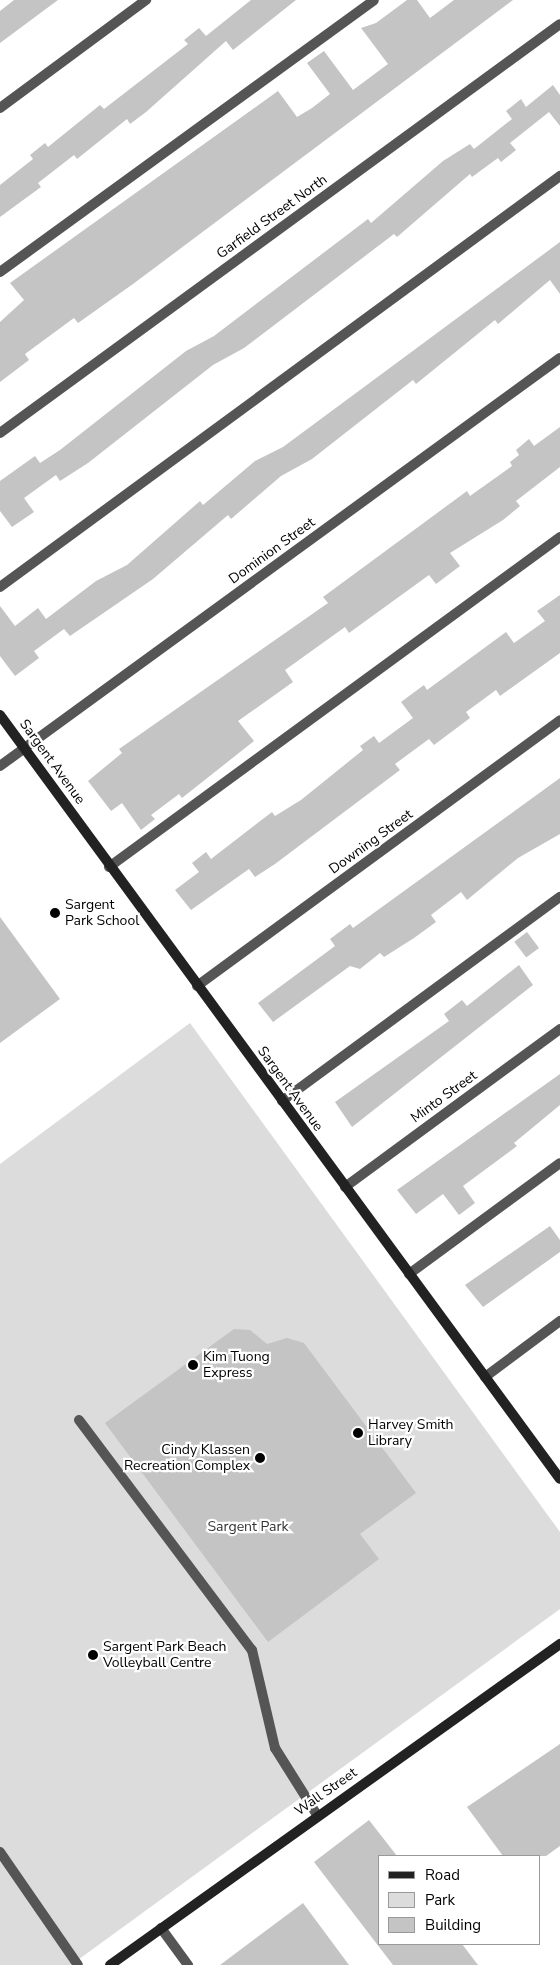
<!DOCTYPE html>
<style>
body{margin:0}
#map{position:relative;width:560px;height:1965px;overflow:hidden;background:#fff;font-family:"Nunito Sans",sans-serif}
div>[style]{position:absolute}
.green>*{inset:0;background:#dcdcdc}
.building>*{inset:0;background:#c4c4c4;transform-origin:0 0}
.lane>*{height:10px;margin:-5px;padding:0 5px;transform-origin:5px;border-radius:5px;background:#555}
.street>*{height:10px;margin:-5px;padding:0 5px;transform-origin:5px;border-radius:5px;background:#555}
.secondary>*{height:10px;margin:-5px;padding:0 5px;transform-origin:5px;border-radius:5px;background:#222}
.dots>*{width:14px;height:14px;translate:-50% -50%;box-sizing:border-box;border:2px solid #fff;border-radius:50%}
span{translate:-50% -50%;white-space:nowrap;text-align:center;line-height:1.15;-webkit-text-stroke:4.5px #fff;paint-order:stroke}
.street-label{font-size:14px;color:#000}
.poi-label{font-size:14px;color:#000}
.left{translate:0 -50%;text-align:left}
.right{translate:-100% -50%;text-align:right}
.park-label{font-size:14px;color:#333}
.legend{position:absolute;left:378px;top:1855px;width:162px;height:90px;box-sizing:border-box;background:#fff;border:1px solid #999;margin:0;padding:6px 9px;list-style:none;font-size:15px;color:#000}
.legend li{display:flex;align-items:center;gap:10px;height:25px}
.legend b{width:25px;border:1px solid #999}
</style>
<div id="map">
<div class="green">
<i style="clip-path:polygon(190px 1023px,560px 1532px,560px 1609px,71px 1965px,0 1965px,0 1164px)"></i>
</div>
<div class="building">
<i style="clip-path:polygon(14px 0,58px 0,0 43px,0 11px)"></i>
<i style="clip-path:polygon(251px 0,296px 0,233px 50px,226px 41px,146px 112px,130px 124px,127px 119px,77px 159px,74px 155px,38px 183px,41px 187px,0 217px,0 185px,33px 159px,30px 155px,45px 143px,48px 147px,100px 105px,104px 109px,188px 44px,184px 40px,199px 28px,206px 36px)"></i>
<i style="clip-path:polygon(407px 0,417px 0,430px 18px,454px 0,513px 0,133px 284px,78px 323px,74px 318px,25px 354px,29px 360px,0 382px,0 322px,24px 300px,10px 283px,278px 91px,297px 117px,312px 108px,330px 94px,307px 63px,324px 51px,353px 90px,388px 64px,361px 28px,376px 23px)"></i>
<i style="clip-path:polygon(553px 85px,560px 95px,560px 126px,549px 112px,510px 143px,516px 150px,501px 162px,498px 158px,472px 177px,470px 174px,397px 237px,394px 234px,244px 348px,213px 365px,88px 463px,60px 481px,56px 475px,24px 498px,34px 512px,12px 527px,0 511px,0 481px,35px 456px,40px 463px,60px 450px,186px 351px,214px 336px,368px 219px,371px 223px,443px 161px,470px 144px,474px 149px,512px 119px,506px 111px,521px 99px,526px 107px)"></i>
<i style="clip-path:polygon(560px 242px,560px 294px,550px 280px,498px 324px,495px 320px,416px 384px,413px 380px,312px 459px,281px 476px,231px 519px,228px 515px,153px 579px,70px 636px,64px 629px,34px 651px,39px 658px,15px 676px,0 656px,0 606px,15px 626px,38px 608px,46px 619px,96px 581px,127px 565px,200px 501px,203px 505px,255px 461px,283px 447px)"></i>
<i style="clip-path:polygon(560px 427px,560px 467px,516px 501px,520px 506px,503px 520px,450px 553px,460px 566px,436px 584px,429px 575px,349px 633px,345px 627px,285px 670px,293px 682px,238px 721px,254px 741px,182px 798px,179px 794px,151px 815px,155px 819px,141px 830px,122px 803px,111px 811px,88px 781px,122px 753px,119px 749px,328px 603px,323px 597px,467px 491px,470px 496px,512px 466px,510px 462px,519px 455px,516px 450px,529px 439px,534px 446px)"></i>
<i style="clip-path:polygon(560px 595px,560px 653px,500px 696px,496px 690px,466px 712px,470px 718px,434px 745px,429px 739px,395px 764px,400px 770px,275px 864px,255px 877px,249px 869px,191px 910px,175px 890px,199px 872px,192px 863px,206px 852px,211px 859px,272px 812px,275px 816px,301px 800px,363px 750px,360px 746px,374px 736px,379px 743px,413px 718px,401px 702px,424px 685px,427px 690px,506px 632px,514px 643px,545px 621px,537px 611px)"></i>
<i style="clip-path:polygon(560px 778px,560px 834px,518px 858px,467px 900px,461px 892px,431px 915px,436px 922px,414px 938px,384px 957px,380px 953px,360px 969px,350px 966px,273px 1022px,258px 1003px,335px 946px,330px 939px,350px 924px,353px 928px)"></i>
<i style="clip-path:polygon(0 917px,60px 999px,0 1043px)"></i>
<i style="left:527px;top:932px;width:20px;height:16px;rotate:53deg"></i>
<i style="clip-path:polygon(519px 965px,533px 985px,352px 1127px,335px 1102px,449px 1021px,444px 1014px,462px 1000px,467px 1006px)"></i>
<i style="clip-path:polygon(560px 1074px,560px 1105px,514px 1143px,517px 1146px,463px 1186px,475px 1203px,459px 1215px,443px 1194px,416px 1214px,397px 1190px)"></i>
<i style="clip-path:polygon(550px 1226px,560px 1240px,560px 1252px,483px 1307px,465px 1285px)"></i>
<i style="clip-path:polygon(234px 1329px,250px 1330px,267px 1344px,287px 1338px,304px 1343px,416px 1493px,360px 1534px,379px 1559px,268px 1642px,105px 1423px)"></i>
<i style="clip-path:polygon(560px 1744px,560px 1846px,546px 1856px,503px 1856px,467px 1807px)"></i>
<i style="clip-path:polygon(369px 1820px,397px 1856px,379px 1856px,379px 1944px,462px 1944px,478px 1965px,393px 1965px,314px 1862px)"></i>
<i style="clip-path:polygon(303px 1903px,349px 1965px,220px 1965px)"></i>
</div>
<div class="lane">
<i style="left:0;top:272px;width:462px;rotate:-36deg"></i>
<i style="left:0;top:587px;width:695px;rotate:-36.28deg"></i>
<i style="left:109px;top:867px;width:559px;rotate:-36.19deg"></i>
<i style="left:282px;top:1101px;width:345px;rotate:-36.3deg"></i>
<i style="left:409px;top:1274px;width:187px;rotate:-36.3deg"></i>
<i style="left:79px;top:1420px;width:288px;rotate:53.1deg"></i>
<i style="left:252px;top:1650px;width:101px;rotate:76.8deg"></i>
<i style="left:275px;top:1748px;width:79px;rotate:57.9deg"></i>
<i style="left:0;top:1852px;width:137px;rotate:55.4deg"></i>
<i style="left:161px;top:1928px;width:46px;rotate:53.9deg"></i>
</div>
<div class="street">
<i style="left:0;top:108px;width:182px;rotate:-36.5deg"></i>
<i style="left:0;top:433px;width:693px;rotate:-36.14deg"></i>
<i style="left:0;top:766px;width:693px;rotate:-36.08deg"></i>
<i style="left:197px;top:986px;width:450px;rotate:-36.2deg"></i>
<i style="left:345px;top:1187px;width:267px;rotate:-36.3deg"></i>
<i style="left:485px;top:1377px;width:94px;rotate:-36.7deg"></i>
</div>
<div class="secondary">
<i style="left:0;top:715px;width:947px;rotate:53.76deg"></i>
<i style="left:110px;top:1965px;width:553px;rotate:-35.5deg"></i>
</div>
<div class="dots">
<i style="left:55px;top:913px;background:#000"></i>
<i style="left:193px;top:1365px;background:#000"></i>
<i style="left:358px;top:1433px;background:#000"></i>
<i style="left:260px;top:1458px;background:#000"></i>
<i style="left:93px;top:1655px;background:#000"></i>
</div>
<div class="street-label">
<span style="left:272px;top:217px;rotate:-36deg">Garfield Street North</span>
<span style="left:272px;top:551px;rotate:-36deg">Dominion Street</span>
<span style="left:52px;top:762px;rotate:54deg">Sargent Avenue</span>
<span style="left:371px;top:842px;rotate:-36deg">Downing Street</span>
<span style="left:290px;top:1089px;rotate:54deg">Sargent Avenue</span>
<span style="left:444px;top:1097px;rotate:-36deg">Minto Street</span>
<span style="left:326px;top:1792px;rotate:-35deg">Wall Street</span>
</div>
<div class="poi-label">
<span class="left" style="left:65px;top:913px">Sargent<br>Park School</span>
<span class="left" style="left:203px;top:1365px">Kim Tuong<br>Express</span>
<span class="left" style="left:368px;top:1433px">Harvey Smith<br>Library</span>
<span class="right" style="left:250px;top:1458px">Cindy Klassen<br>Recreation Complex</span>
<span class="left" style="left:103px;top:1655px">Sargent Park Beach<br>Volleyball Centre</span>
</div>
<div class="park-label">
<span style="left:248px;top:1527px">Sargent Park</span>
</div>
<ul class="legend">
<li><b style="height:6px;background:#222"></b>Road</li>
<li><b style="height:14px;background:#dcdcdc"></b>Park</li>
<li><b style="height:14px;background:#c4c4c4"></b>Building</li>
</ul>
</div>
